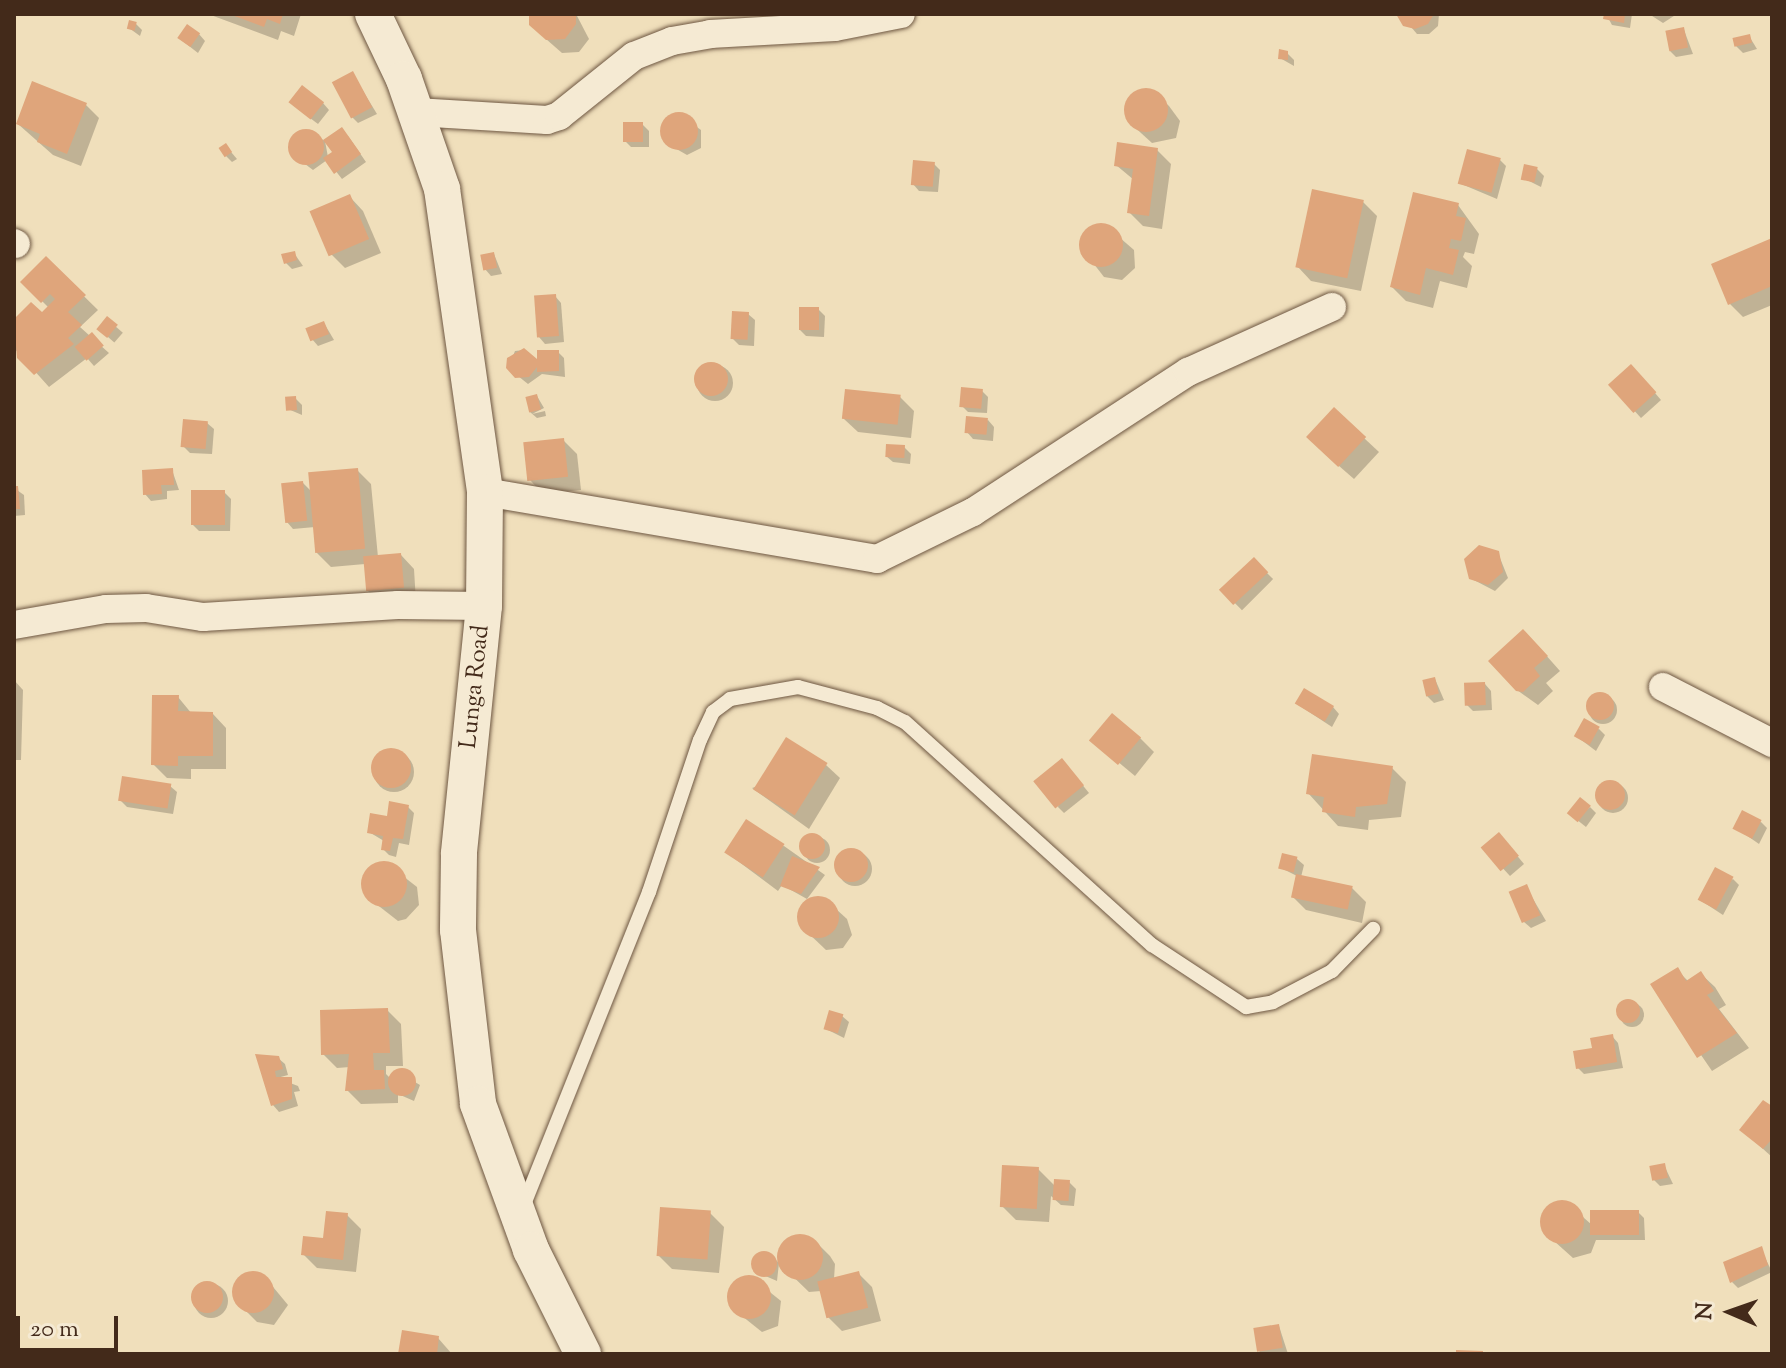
<!DOCTYPE html>
<style>
body{margin:0}
#map{position:relative;width:1786px;height:1368px;overflow:hidden;background:#f0dfbb;font-family:"Sorts Mill Goudy",serif}
div>[style]{position:absolute}
.shadow>*{inset:0;background:#0003;transform-origin:0 0}
.round{border-radius:50%}
.building>*{inset:0;background:#dfa57b;transform-origin:0 0}
.roads{filter:drop-shadow(0 0 2px #6e5742) drop-shadow(0 0 2px #6e5742)}
.service>*{height:14px;margin:-7px;padding:0 7px;transform-origin:7px;border-radius:7px;background:#f5ead3}
.minor>*{height:28px;margin:-14px;padding:0 14px;transform-origin:14px;border-radius:14px;background:#f5ead3}
.tertiary>*{height:36px;margin:-18px;padding:0 18px;transform-origin:18px;border-radius:18px;background:#f5ead3}
span{translate:-50% -50%;white-space:nowrap;text-align:center;line-height:1.15;-webkit-text-stroke:6px #f5ead3;paint-order:stroke}
.street-label{font-size:24px;color:#432a1a}
.frame{position:absolute;inset:0;border:16px solid #432a1a;pointer-events:none}
.north{position:absolute;left:1690px;top:1272px;width:80px;height:80px;-webkit-text-stroke:6px #f5ead3;paint-order:stroke;rotate:272deg;font-size:22px;font-weight:700;line-height:32px;text-align:center;color:#432a1a}
.north::after{content:'';display:block;margin:auto;width:28px;height:36px;background:#432a1a;clip-path:polygon(50% 0,100% 100%,50% 72%,0 100%)}
.scale{position:absolute;left:16px;top:1316px;width:102px;height:36px;box-sizing:border-box;border:4px solid #432a1a;border-top:0;padding-left:10px;font-size:24px;line-height:28px;white-space:nowrap;color:#432a1a;-webkit-text-stroke:6px #f5ead3;paint-order:stroke}
</style>
<div id="map">
<div class="shadow">
<i style="clip-path:polygon(301px 14px,294px 36px,281px 31px,278px 40px,208px 14px)"></i>
<i style="clip-path:polygon(533px 14px,576px 14px,589px 39px,579px 52px,562px 53px,546px 39px)"></i>
<i style="clip-path:polygon(1400px 14px,1439px 14px,1438px 26px,1429px 34px,1417px 34px)"></i>
<i style="clip-path:polygon(1606px 14px,1632px 14px,1630px 28px,1612px 25px)"></i>
<i style="clip-path:polygon(1649px 14px,1677px 14px,1663px 23px)"></i>
<i style="clip-path:polygon(136px 24px,142px 30px,140px 36px,129px 28px)"></i>
<i style="clip-path:polygon(1684px 30px,1693px 54px,1676px 57px,1670px 51px)"></i>
<i style="clip-path:polygon(199px 34px,205px 41px,198px 53px,180px 39px)"></i>
<i style="clip-path:polygon(1749px 36px,1757px 49px,1743px 53px,1736px 46px)"></i>
<i style="clip-path:polygon(1287px 53px,1294px 60px,1294px 66px,1280px 58px)"></i>
<i style="clip-path:polygon(352px 73px,377px 114px,358px 123px,352px 117px)"></i>
<i style="clip-path:polygon(1136px 92px,1154px 92px,1169px 106px,1180px 121px,1176px 138px,1152px 143px,1130px 123px,1126px 106px)"></i>
<i style="clip-path:polygon(323px 103px,329px 110px,318px 124px,298px 109px)"></i>
<i style="clip-path:polygon(86px 105px,99px 118px,81px 166px,53px 155px,18px 124px)"></i>
<i style="clip-path:polygon(679px 114px,701px 130px,701px 148px,687px 155px,666px 143px,661px 131px,670px 116px)"></i>
<i style="clip-path:polygon(642px 124px,649px 131px,649px 147px,631px 147px,625px 141px)"></i>
<i style="clip-path:polygon(310px 132px,325px 141px,328px 157px,348px 136px,366px 162px,342px 179px,327px 160px,313px 170px,293px 155px,291px 145px,295px 136px)"></i>
<i style="clip-path:polygon(226px 146px,237px 159px,232px 162px,226px 156px)"></i>
<i style="clip-path:polygon(1157px 150px,1171px 164px,1162px 229px,1143px 226px,1129px 212px,1134px 180px,1116px 165px)"></i>
<i style="clip-path:polygon(1500px 160px,1506px 166px,1497px 199px,1459px 183px)"></i>
<i style="clip-path:polygon(934px 164px,940px 170px,938px 192px,919px 191px,913px 184px)"></i>
<i style="clip-path:polygon(1537px 169px,1544px 176px,1541px 187px,1523px 178px)"></i>
<i style="clip-path:polygon(350px 197px,363px 211px,381px 253px,345px 268px,331px 254px,313px 213px)"></i>
<i style="clip-path:polygon(1363px 202px,1377px 216px,1361px 291px,1311px 281px,1298px 267px)"></i>
<i style="clip-path:polygon(1458px 205px,1479px 234px,1474px 254px,1465px 252px,1463px 257px,1472px 266px,1467px 288px,1440px 281px,1433px 308px,1406px 301px,1392px 287px)"></i>
<i style="clip-path:polygon(1104px 224px,1134px 250px,1135px 268px,1122px 280px,1104px 277px,1080px 246px,1087px 229px)"></i>
<i style="clip-path:polygon(1772px 240px,1772px 305px,1743px 317px,1730px 304px)"></i>
<i style="clip-path:polygon(294px 253px,303px 266px,292px 269px,286px 263px)"></i>
<i style="clip-path:polygon(494px 254px,502px 274px,491px 276px,485px 269px)"></i>
<i style="clip-path:polygon(46px 259px,98px 310px,80px 327px,109px 353px,94px 366px,87px 358px,49px 387px,14px 348px,20px 331px,14px 322px,31px 305px,42px 315px,49px 308px,23px 282px)"></i>
<i style="clip-path:polygon(555px 296px,561px 303px,564px 342px,545px 344px,539px 337px)"></i>
<i style="clip-path:polygon(818px 309px,825px 316px,824px 337px,806px 336px,800px 330px)"></i>
<i style="clip-path:polygon(748px 314px,755px 320px,754px 346px,739px 345px,732px 338px)"></i>
<i style="left:107px;top:319px;width:21px;height:13px;rotate:41deg"></i>
<i style="clip-path:polygon(324px 323px,334px 340px,318px 346px,312px 339px)"></i>
<i style="clip-path:polygon(524px 350px,539px 363px,558px 352px,564px 358px,565px 377px,542px 374px,528px 384px,508px 368px,515px 351px)"></i>
<i class="round" style="left:697px;top:365px;width:36px;height:36px"></i>
<i style="clip-path:polygon(1638px 373px,1661px 400px,1641px 418px,1611px 385px)"></i>
<i style="clip-path:polygon(982px 391px,988px 397px,987px 413px,968px 412px,962px 406px)"></i>
<i style="clip-path:polygon(537px 396px,544px 408px,532px 414px,545px 411px,546px 416px,537px 418px,530px 412px)"></i>
<i style="clip-path:polygon(900px 397px,914px 411px,911px 438px,858px 432px,844px 419px)"></i>
<i style="clip-path:polygon(295px 398px,302px 405px,302px 415px,288px 409px)"></i>
<i style="clip-path:polygon(1334px 410px,1379px 452px,1354px 479px,1323px 452px)"></i>
<i style="clip-path:polygon(988px 420px,994px 427px,993px 441px,973px 439px,967px 432px)"></i>
<i style="clip-path:polygon(207px 423px,214px 429px,212px 454px,190px 453px,183px 446px)"></i>
<i style="clip-path:polygon(563px 440px,577px 454px,581px 490px,543px 494px,530px 480px)"></i>
<i style="clip-path:polygon(904px 447px,911px 454px,910px 464px,893px 462px,886px 456px)"></i>
<i style="clip-path:polygon(172px 470px,179px 490px,167px 491px,167px 499px,151px 501px,145px 494px)"></i>
<i style="clip-path:polygon(357px 470px,371px 484px,378px 557px,401px 555px,414px 569px,416px 602px,381px 604px,367px 590px,365px 564px,331px 567px,317px 553px,315px 527px,293px 529px,287px 522px,303px 483px,312px 492px)"></i>
<i style="clip-path:polygon(14px 488px,24px 495px,25px 515px,14px 516px)"></i>
<i style="clip-path:polygon(224px 492px,231px 499px,230px 531px,199px 531px,192px 524px)"></i>
<i style="clip-path:polygon(1498px 553px,1508px 578px,1495px 591px,1470px 578px)"></i>
<i style="left:1254px;top:560px;width:27px;height:44px;rotate:45deg"></i>
<i style="clip-path:polygon(1537px 645px,1560px 671px,1546px 683px,1553px 691px,1538px 705px,1517px 690px)"></i>
<i style="clip-path:polygon(1435px 679px,1444px 700px,1434px 703px,1427px 696px)"></i>
<i style="clip-path:polygon(14px 680px,23px 690px,21px 760px,14px 760px)"></i>
<i style="clip-path:polygon(1485px 684px,1491px 691px,1492px 710px,1473px 711px,1467px 705px)"></i>
<i class="round" style="left:1589px;top:696px;width:28px;height:28px"></i>
<i style="clip-path:polygon(178px 697px,192px 714px,213px 714px,226px 728px,226px 769px,191px 769px,191px 779px,167px 778px,153px 764px)"></i>
<i style="clip-path:polygon(1297px 704px,1333px 707px,1339px 714px,1332px 727px)"></i>
<i style="clip-path:polygon(1599px 729px,1605px 735px,1596px 751px,1576px 736px)"></i>
<i style="clip-path:polygon(1140px 738px,1154px 752px,1135px 776px,1093px 741px)"></i>
<i class="round" style="left:374px;top:752px;width:40px;height:40px"></i>
<i style="clip-path:polygon(826px 765px,840px 778px,809px 829px,752px 788px)"></i>
<i style="clip-path:polygon(1068px 767px,1089px 793px,1064px 813px,1058px 807px)"></i>
<i style="clip-path:polygon(1392px 768px,1406px 782px,1401px 817px,1369px 820px,1368px 830px,1338px 826px,1308px 793px)"></i>
<i class="round" style="left:1598px;top:783px;width:30px;height:30px"></i>
<i style="clip-path:polygon(170px 786px,177px 792px,173px 814px,127px 807px,120px 800px)"></i>
<i style="clip-path:polygon(408px 807px,414px 813px,409px 845px,399px 843px,396px 857px,389px 855px,383px 849px,384px 841px,369px 832px)"></i>
<i style="clip-path:polygon(1590px 807px,1596px 813px,1586px 827px,1576px 819px)"></i>
<i style="clip-path:polygon(1761px 822px,1767px 828px,1759px 844px,1736px 828px)"></i>
<i class="round" style="left:804px;top:837px;width:26px;height:26px"></i>
<i style="clip-path:polygon(1505px 841px,1524px 864px,1510px 876px,1484px 848px)"></i>
<i style="clip-path:polygon(784px 846px,825px 875px,807px 899px,782px 885px,778px 891px,727px 853px)"></i>
<i class="round" style="left:838px;top:852px;width:34px;height:34px"></i>
<i style="clip-path:polygon(1297px 859px,1304px 865px,1301px 877px,1352px 888px,1366px 902px,1362px 923px,1306px 910px,1292px 896px,1297px 876px,1281px 868px)"></i>
<i style="clip-path:polygon(385px 862px,417px 887px,419px 905px,406px 919px,398px 921px,366px 896px,363px 878px)"></i>
<i style="clip-path:polygon(1733px 879px,1739px 885px,1723px 915px,1700px 900px)"></i>
<i style="clip-path:polygon(1526px 887px,1546px 921px,1531px 928px,1524px 922px)"></i>
<i style="clip-path:polygon(825px 899px,847px 919px,852px 935px,843px 948px,826px 950px,805px 930px,800px 914px,809px 900px)"></i>
<i style="clip-path:polygon(1677px 970px,1689px 982px,1701px 974px,1715px 987px,1726px 1005px,1719px 1009px,1749px 1048px,1712px 1071px,1653px 985px)"></i>
<i class="round" style="left:1620px;top:1003px;width:24px;height:24px"></i>
<i style="clip-path:polygon(387px 1010px,401px 1024px,403px 1066px,386px 1066px,386px 1074px,394px 1082px,398px 1072px,420px 1085px,414px 1101px,398px 1094px,398px 1103px,361px 1104px,347px 1090px,350px 1067px,337px 1068px,323px 1054px)"></i>
<i style="clip-path:polygon(842px 1016px,849px 1022px,844px 1038px,826px 1029px)"></i>
<i style="clip-path:polygon(1612px 1036px,1618px 1043px,1623px 1068px,1584px 1074px,1578px 1068px)"></i>
<i style="clip-path:polygon(258px 1056px,278px 1058px,285px 1064px,288px 1075px,277px 1078px,298px 1086px,300px 1091px,294px 1092px,298px 1106px,279px 1112px,273px 1105px)"></i>
<i style="clip-path:polygon(1772px 1109px,1772px 1157px,1742px 1130px)"></i>
<i style="clip-path:polygon(1664px 1165px,1673px 1184px,1660px 1186px,1654px 1180px)"></i>
<i style="clip-path:polygon(1038px 1169px,1055px 1186px,1069px 1182px,1076px 1189px,1074px 1206px,1061px 1205px,1051px 1196px,1049px 1222px,1016px 1220px,1002px 1206px)"></i>
<i style="clip-path:polygon(1566px 1202px,1592px 1225px,1638px 1212px,1644px 1218px,1645px 1240px,1596px 1240px,1591px 1253px,1573px 1258px,1544px 1232px,1543px 1214px)"></i>
<i style="clip-path:polygon(710px 1213px,724px 1227px,719px 1273px,672px 1269px,658px 1255px)"></i>
<i style="clip-path:polygon(347px 1215px,361px 1229px,356px 1272px,317px 1268px,303px 1254px,325px 1240px)"></i>
<i style="clip-path:polygon(798px 1235px,815px 1241px,830px 1256px,835px 1264px,834px 1279px,858px 1273px,872px 1287px,881px 1321px,842px 1331px,828px 1317px,821px 1291px,809px 1292px,779px 1263px,777px 1281px,756px 1272px,758px 1254px,772px 1256px,780px 1264px,782px 1246px)"></i>
<i style="clip-path:polygon(1761px 1249px,1772px 1272px,1738px 1288px,1732px 1282px)"></i>
<i style="clip-path:polygon(248px 1273px,264px 1276px,288px 1305px,274px 1325px,257px 1322px,236px 1301px,236px 1284px)"></i>
<i style="clip-path:polygon(751px 1277px,781px 1301px,778px 1326px,762px 1332px,732px 1308px,729px 1300px,735px 1283px)"></i>
<i class="round" style="left:194px;top:1284px;width:34px;height:34px"></i>
<i style="clip-path:polygon(1279px 1326px,1288px 1354px,1262px 1354px,1259px 1351px)"></i>
<i style="clip-path:polygon(438px 1338px,452px 1354px,400px 1354px)"></i>
</div>
<div class="building">
<i style="clip-path:polygon(229px 14px,283px 14px,280px 24px,267px 19px,264px 27px)"></i>
<i style="clip-path:polygon(529px 14px,576px 14px,576px 24px,565px 39px,546px 40px,529px 25px)"></i>
<i style="clip-path:polygon(1396px 14px,1434px 14px,1428px 24px,1415px 29px,1403px 26px)"></i>
<i style="clip-path:polygon(1604px 14px,1625px 14px,1624px 23px,1603px 19px)"></i>
<i style="left:129px;top:20px;width:8px;height:9px;rotate:14deg"></i>
<i style="left:187px;top:24px;width:16px;height:17px;rotate:35deg"></i>
<i style="left:1684px;top:27px;width:21px;height:19px;rotate:79deg"></i>
<i style="left:1750px;top:34px;width:9px;height:18px;rotate:77deg"></i>
<i style="clip-path:polygon(1279px 49px,1288px 51px,1288px 60px,1278px 59px)"></i>
<i style="left:353px;top:71px;width:41px;height:24px;rotate:62deg"></i>
<i style="clip-path:polygon(32px 81px,87px 103px,67px 154px,37px 142px,40px 134px,16px 124px)"></i>
<i style="left:302px;top:85px;width:28px;height:22px;rotate:38deg"></i>
<i class="round" style="left:1124px;top:88px;width:44px;height:44px"></i>
<i class="round" style="left:660px;top:112px;width:38px;height:38px"></i>
<i style="left:643px;top:122px;width:20px;height:20px;rotate:90deg"></i>
<i style="clip-path:polygon(342px 127px,361px 154px,334px 174px,323px 158px,332px 152px,323px 140px)"></i>
<i class="round" style="left:288px;top:129px;width:36px;height:36px"></i>
<i style="clip-path:polygon(1117px 142px,1158px 148px,1149px 216px,1127px 213px,1133px 169px,1114px 166px)"></i>
<i style="left:226px;top:143px;width:11px;height:9px;rotate:56deg"></i>
<i style="left:1467px;top:149px;width:35px;height:36px;rotate:15deg"></i>
<i style="left:913px;top:160px;width:22px;height:25px;rotate:5deg"></i>
<i style="left:1524px;top:164px;width:14px;height:16px;rotate:12deg"></i>
<i style="left:1312px;top:189px;width:53px;height:80px;rotate:12deg"></i>
<i style="clip-path:polygon(1413px 192px,1459px 203px,1456px 216px,1466px 218px,1461px 241px,1451px 239px,1449px 248px,1459px 250px,1453px 275px,1426px 268px,1420px 295px,1390px 287px)"></i>
<i style="left:350px;top:194px;width:49px;height:44px;rotate:67deg"></i>
<i class="round" style="left:1079px;top:223px;width:44px;height:44px"></i>
<i style="clip-path:polygon(1772px 238px,1772px 286px,1728px 305px,1711px 264px)"></i>
<i style="clip-path:polygon(295px 251px,297px 260px,284px 264px,281px 254px)"></i>
<i style="left:494px;top:252px;width:16px;height:14px;rotate:79deg"></i>
<i style="clip-path:polygon(46px 256px,86px 295px,68px 312px,82px 325px,68px 338px,74px 344px,34px 375px,17px 358px,14px 319px,31px 302px,42px 312px,55px 299px,50px 294px,41px 303px,20px 282px)"></i>
<i style="left:556px;top:294px;width:42px;height:22px;rotate:86deg"></i>
<i style="left:799px;top:307px;width:20px;height:23px"></i>
<i style="left:732px;top:311px;width:17px;height:28px;rotate:3deg"></i>
<i style="left:107px;top:316px;width:14px;height:17px;rotate:39deg"></i>
<i style="left:324px;top:321px;width:14px;height:20px;rotate:69deg"></i>
<i style="left:92px;top:332px;width:18px;height:23px;rotate:49deg"></i>
<i style="clip-path:polygon(524px 348px,537px 359px,537px 350px,559px 350px,559px 371px,537px 372px,537px 367px,529px 377px,515px 378px,506px 368px,507px 358px)"></i>
<i class="round" style="left:694px;top:362px;width:34px;height:34px"></i>
<i style="left:1631px;top:364px;width:38px;height:31px;rotate:48deg"></i>
<i style="left:961px;top:387px;width:22px;height:20px;rotate:5deg"></i>
<i style="left:845px;top:389px;width:56px;height:30px;rotate:6deg"></i>
<i style="left:537px;top:394px;width:16px;height:12px;rotate:76deg"></i>
<i style="left:296px;top:396px;width:14px;height:11px;rotate:86deg"></i>
<i style="left:1334px;top:407px;width:44px;height:41px;rotate:43deg"></i>
<i style="left:966px;top:416px;width:22px;height:17px;rotate:5deg"></i>
<i style="left:183px;top:419px;width:25px;height:28px;rotate:5deg"></i>
<i style="left:564px;top:438px;width:39px;height:41px;rotate:84deg"></i>
<i style="left:886px;top:444px;width:19px;height:13px;rotate:3deg"></i>
<i style="clip-path:polygon(173px 468px,174px 485px,161px 485px,162px 494px,143px 495px,142px 470px)"></i>
<i style="left:358px;top:468px;width:81px;height:50px;rotate:85deg"></i>
<i style="left:303px;top:481px;width:40px;height:22px;rotate:84deg"></i>
<i style="clip-path:polygon(14px 486px,18px 486px,20px 509px,14px 509px)"></i>
<i style="left:191px;top:490px;width:34px;height:35px"></i>
<i style="clip-path:polygon(1479px 545px,1499px 551px,1503px 572px,1488px 585px,1469px 579px,1464px 559px)"></i>
<i style="left:401px;top:553px;width:35px;height:38px;rotate:85deg"></i>
<i style="left:1254px;top:557px;width:21px;height:48px;rotate:47deg"></i>
<i style="clip-path:polygon(1523px 629px,1548px 656px,1534px 668px,1540px 676px,1523px 692px,1516px 691px,1488px 661px)"></i>
<i style="left:1435px;top:677px;width:17px;height:13px;rotate:77deg"></i>
<i style="left:1485px;top:682px;width:23px;height:21px;rotate:88deg"></i>
<i style="left:1304px;top:688px;width:35px;height:18px;rotate:31deg"></i>
<i class="round" style="left:1586px;top:692px;width:28px;height:28px"></i>
<i style="clip-path:polygon(152px 695px,179px 695px,178px 711px,213px 712px,213px 756px,178px 756px,178px 766px,151px 765px)"></i>
<i style="left:1112px;top:713px;width:38px;height:36px;rotate:40deg"></i>
<i style="left:1584px;top:718px;width:18px;height:21px;rotate:29deg"></i>
<i style="left:786px;top:737px;width:49px;height:62px;rotate:32deg"></i>
<i class="round" style="left:371px;top:748px;width:40px;height:40px"></i>
<i style="clip-path:polygon(1312px 754px,1393px 766px,1387px 804px,1356px 807px,1355px 817px,1322px 812px,1324px 797px,1306px 794px)"></i>
<i style="left:1062px;top:758px;width:35px;height:37px;rotate:51deg"></i>
<i style="left:122px;top:776px;width:50px;height:25px;rotate:9deg"></i>
<i class="round" style="left:1595px;top:780px;width:30px;height:30px"></i>
<i style="left:1580px;top:797px;width:14px;height:21px;rotate:39deg"></i>
<i style="clip-path:polygon(389px 801px,409px 805px,403px 839px,393px 838px,390px 851px,381px 850px,383px 836px,367px 833px,370px 813px,387px 816px)"></i>
<i style="left:1742px;top:810px;width:22px;height:21px;rotate:27deg"></i>
<i style="left:746px;top:819px;width:46px;height:40px;rotate:33deg"></i>
<i style="left:1499px;top:832px;width:31px;height:24px;rotate:50deg"></i>
<i class="round" style="left:799px;top:833px;width:26px;height:26px"></i>
<i class="round" style="left:834px;top:848px;width:34px;height:34px"></i>
<i style="left:1282px;top:853px;width:16px;height:16px;rotate:14deg"></i>
<i style="clip-path:polygon(792px 856px,820px 867px,801px 894px,780px 886px)"></i>
<i class="round" style="left:361px;top:861px;width:46px;height:46px"></i>
<i style="left:1715px;top:867px;width:21px;height:37px;rotate:28deg"></i>
<i style="left:1296px;top:874px;width:58px;height:24px;rotate:12deg"></i>
<i style="left:1527px;top:884px;width:34px;height:20px;rotate:67deg"></i>
<i class="round" style="left:797px;top:896px;width:42px;height:42px"></i>
<i style="clip-path:polygon(1678px 967px,1686px 981px,1701px 971px,1714px 991px,1707px 995px,1737px 1033px,1697px 1058px,1650px 984px)"></i>
<i class="round" style="left:1616px;top:999px;width:24px;height:24px"></i>
<i style="clip-path:polygon(388px 1008px,390px 1053px,373px 1053px,374px 1070px,384px 1070px,385px 1089px,345px 1091px,349px 1054px,321px 1055px,320px 1010px)"></i>
<i style="left:829px;top:1010px;width:15px;height:20px;rotate:16deg"></i>
<i style="clip-path:polygon(1613px 1034px,1617px 1062px,1576px 1069px,1573px 1051px,1592px 1048px,1590px 1038px)"></i>
<i style="clip-path:polygon(255px 1054px,279px 1056px,283px 1069px,275px 1071px,276px 1077px,292px 1077px,292px 1099px,271px 1106px)"></i>
<i class="round" style="left:388px;top:1068px;width:28px;height:28px"></i>
<i style="clip-path:polygon(1763px 1100px,1772px 1106px,1772px 1139px,1763px 1149px,1739px 1130px)"></i>
<i style="left:1665px;top:1163px;width:15px;height:16px;rotate:79deg"></i>
<i style="left:1002px;top:1165px;width:37px;height:42px;rotate:3deg"></i>
<i style="left:1054px;top:1179px;width:16px;height:21px;rotate:4deg"></i>
<i class="round" style="left:1540px;top:1200px;width:44px;height:44px"></i>
<i style="left:660px;top:1207px;width:51px;height:49px;rotate:4deg"></i>
<i style="left:1590px;top:1210px;width:49px;height:25px"></i>
<i style="clip-path:polygon(326px 1211px,348px 1213px,343px 1260px,301px 1255px,303px 1236px,323px 1238px)"></i>
<i class="round" style="left:777px;top:1234px;width:46px;height:46px"></i>
<i style="clip-path:polygon(1762px 1246px,1768px 1265px,1730px 1283px,1723px 1262px)"></i>
<i class="round" style="left:751px;top:1251px;width:26px;height:26px"></i>
<i style="left:859px;top:1271px;width:38px;height:43px;rotate:76deg"></i>
<i class="round" style="left:232px;top:1271px;width:42px;height:42px"></i>
<i class="round" style="left:727px;top:1275px;width:44px;height:44px"></i>
<i class="round" style="left:191px;top:1281px;width:32px;height:32px"></i>
<i style="left:1279px;top:1324px;width:24px;height:26px;rotate:81deg"></i>
<i style="clip-path:polygon(402px 1330px,439px 1336px,437px 1354px,398px 1354px)"></i>
<i style="clip-path:polygon(1456px 1350px,1483px 1351px,1483px 1354px,1456px 1354px)"></i>
</div>
<div class="roads">
<div class="service">
<i style="left:523px;top:1207px;width:339px;rotate:-68.2deg"></i>
<i style="left:649px;top:892px;width:160px;rotate:-71.5deg"></i>
<i style="left:700px;top:740px;width:31px;rotate:-65deg"></i>
<i style="left:713px;top:712px;width:21px;rotate:-37deg"></i>
<i style="left:730px;top:699px;width:69px;rotate:-10deg"></i>
<i style="left:798px;top:687px;width:82px;rotate:14.9deg"></i>
<i style="left:877px;top:708px;width:31px;rotate:27deg"></i>
<i style="left:905px;top:722px;width:333px;rotate:42.1deg"></i>
<i style="left:1152px;top:945px;width:113px;rotate:33.4deg"></i>
<i style="left:1246px;top:1007px;width:27px;rotate:-10deg"></i>
<i style="left:1273px;top:1002px;width:67px;rotate:-27.7deg"></i>
<i style="left:1332px;top:971px;width:59px;rotate:-45.7deg"></i>
</div>
<div class="minor">
<i style="left:416px;top:112px;width:131px;rotate:3.5deg"></i>
<i style="left:547px;top:120px;width:13px;rotate:-18deg"></i>
<i style="left:559px;top:116px;width:96px;rotate:-38.7deg"></i>
<i style="left:634px;top:56px;width:41px;rotate:-21.5deg"></i>
<i style="left:672px;top:41px;width:39px;rotate:-10deg"></i>
<i style="left:710px;top:34px;width:125px;rotate:-3.2deg"></i>
<i style="left:835px;top:27px;width:67px;rotate:-11.1deg"></i>
<i style="left:14px;top:243px;width:2px;rotate:27deg"></i>
<i style="left:485px;top:492px;width:398px;rotate:9.7deg"></i>
<i style="left:877px;top:559px;width:107px;rotate:-26.1deg"></i>
<i style="left:973px;top:512px;width:257px;rotate:-33.1deg"></i>
<i style="left:1188px;top:372px;width:158px;rotate:-24.3deg"></i>
<i style="left:14px;top:625px;width:93px;rotate:-9.9deg"></i>
<i style="left:106px;top:609px;width:40px;rotate:-1.4deg"></i>
<i style="left:146px;top:608px;width:58px;rotate:9deg"></i>
<i style="left:203px;top:617px;width:195px;rotate:-3.5deg"></i>
<i style="left:398px;top:605px;width:86px;rotate:0.7deg"></i>
<i style="left:1663px;top:687px;width:123px;rotate:27.2deg"></i>
</div>
<div class="tertiary">
<i style="left:373px;top:14px;width:72px;rotate:64.5deg"></i>
<i style="left:404px;top:79px;width:116px;rotate:70.9deg"></i>
<i style="left:442px;top:189px;width:306px;rotate:81.9deg"></i>
<i style="left:485px;top:492px;width:114px;rotate:90.5deg"></i>
<i style="left:484px;top:606px;width:249px;rotate:95.8deg"></i>
<i style="left:459px;top:854px;width:76px;rotate:90.8deg"></i>
<i style="left:458px;top:930px;width:175px;rotate:83.4deg"></i>
<i style="left:478px;top:1104px;width:155px;rotate:70deg"></i>
<i style="left:531px;top:1250px;width:116px;rotate:63.4deg"></i>
</div>
</div>
<div class="street-label">
<span style="left:476px;top:687px;rotate:-84deg">Lunga Road</span>
</div>
<div class="frame"></div>
<div class="north">N</div>
<div class="scale">20 m</div>
</div>
